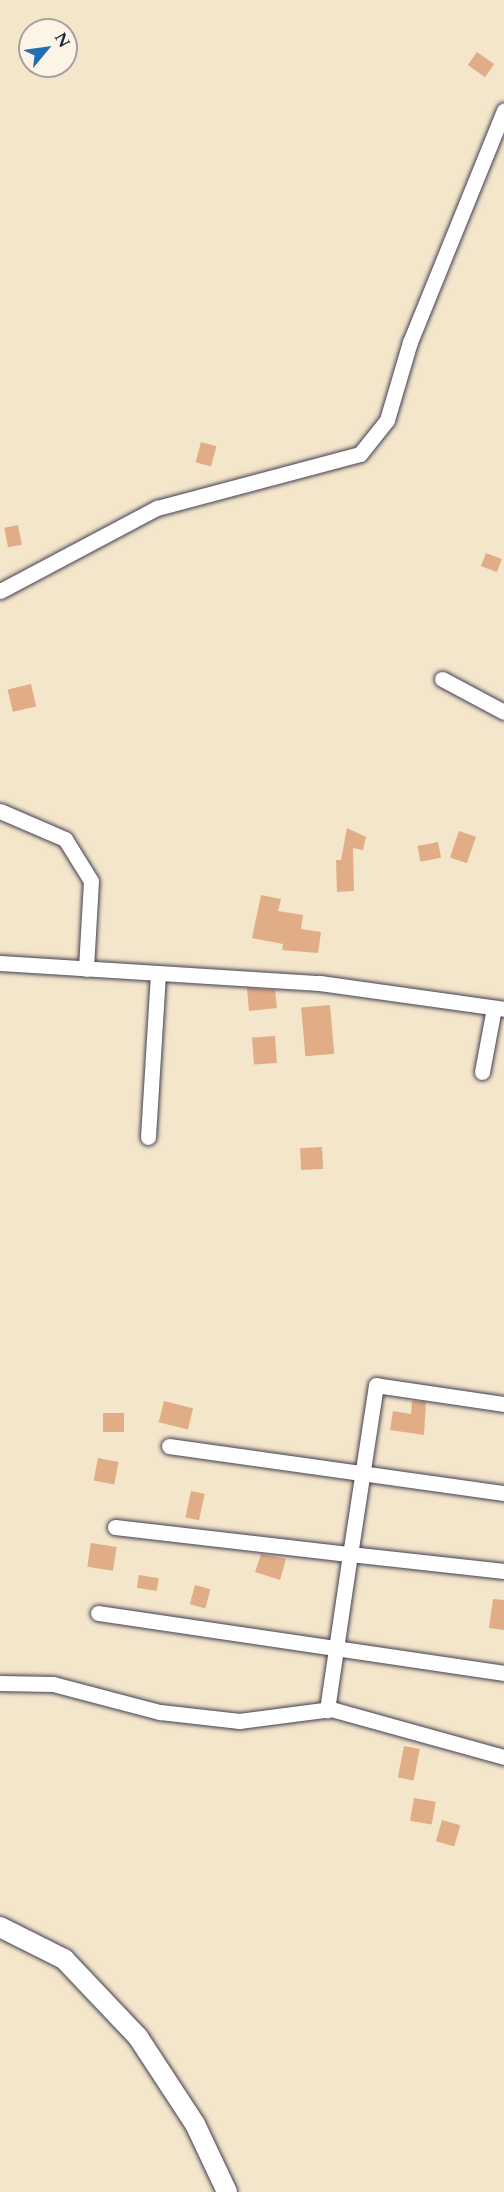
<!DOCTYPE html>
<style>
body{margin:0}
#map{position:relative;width:504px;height:2192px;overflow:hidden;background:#f4e6cb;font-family:Cardo,serif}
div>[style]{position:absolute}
.building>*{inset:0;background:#e1ad86;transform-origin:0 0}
.roads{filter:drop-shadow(0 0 2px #423f51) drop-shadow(0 0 2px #423f51)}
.minor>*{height:15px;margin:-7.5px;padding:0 7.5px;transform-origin:7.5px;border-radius:7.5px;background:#fff}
.tertiary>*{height:20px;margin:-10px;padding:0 10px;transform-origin:10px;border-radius:10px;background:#fff}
span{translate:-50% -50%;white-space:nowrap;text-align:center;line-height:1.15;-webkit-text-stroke:4.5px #fcf5e5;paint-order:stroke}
.north{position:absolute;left:18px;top:18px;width:60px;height:60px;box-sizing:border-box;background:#fcf5e5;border:2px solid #a5a1a1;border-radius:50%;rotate:61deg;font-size:16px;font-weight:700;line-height:24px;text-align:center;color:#22223b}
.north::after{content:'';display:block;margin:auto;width:21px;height:27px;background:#1f6fb2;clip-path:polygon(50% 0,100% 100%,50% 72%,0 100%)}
</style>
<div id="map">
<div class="building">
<i style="left:477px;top:52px;width:21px;height:16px;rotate:35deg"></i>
<i style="left:201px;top:442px;width:16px;height:21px;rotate:15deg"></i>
<i style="left:18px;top:525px;width:20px;height:14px;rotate:79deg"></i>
<i style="left:486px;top:553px;width:17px;height:14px;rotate:21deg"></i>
<i style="left:31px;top:684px;width:23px;height:24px;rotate:77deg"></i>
<i style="clip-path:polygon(347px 828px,366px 837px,363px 850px,353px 848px,354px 891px,337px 892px,336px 860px,341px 860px)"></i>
<i style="left:459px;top:831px;width:18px;height:28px;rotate:19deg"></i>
<i style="left:438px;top:842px;width:16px;height:21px;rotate:79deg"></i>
<i style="clip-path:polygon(261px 895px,281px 899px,278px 911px,303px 915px,301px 929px,321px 932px,318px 953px,282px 950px,283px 944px,252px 938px)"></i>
<i style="clip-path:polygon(247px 988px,275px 990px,277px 1008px,249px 1011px)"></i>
<i style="left:330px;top:1005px;width:49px;height:29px;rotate:85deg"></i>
<i style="left:275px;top:1036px;width:27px;height:23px;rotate:86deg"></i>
<i style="left:322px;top:1147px;width:22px;height:22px;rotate:87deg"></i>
<i style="left:164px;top:1401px;width:30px;height:22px;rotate:14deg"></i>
<i style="clip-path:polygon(412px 1401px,426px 1402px,424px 1435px,390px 1430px,393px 1411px,411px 1414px)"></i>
<i style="left:103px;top:1413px;width:21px;height:19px"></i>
<i style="left:98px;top:1458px;width:21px;height:23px;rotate:11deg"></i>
<i style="left:191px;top:1491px;width:14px;height:27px;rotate:12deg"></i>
<i style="left:91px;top:1543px;width:26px;height:24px;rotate:9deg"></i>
<i style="clip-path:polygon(261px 1554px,286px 1559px,280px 1580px,255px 1572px)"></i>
<i style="left:139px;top:1575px;width:20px;height:13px;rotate:9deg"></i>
<i style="left:195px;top:1585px;width:16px;height:20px;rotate:15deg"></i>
<i style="clip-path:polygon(493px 1599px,504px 1600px,504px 1630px,489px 1628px)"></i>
<i style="left:404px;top:1746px;width:16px;height:32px;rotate:11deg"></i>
<i style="left:414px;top:1798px;width:22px;height:23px;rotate:10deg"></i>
<i style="left:442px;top:1820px;width:19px;height:22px;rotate:16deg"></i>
</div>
<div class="roads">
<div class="minor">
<i style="left:0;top:591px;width:178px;rotate:-27.9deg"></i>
<i style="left:157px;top:508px;width:210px;rotate:-14.9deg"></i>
<i style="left:360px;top:454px;width:43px;rotate:-51.5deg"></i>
<i style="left:387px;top:420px;width:81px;rotate:-73.6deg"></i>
<i style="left:410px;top:342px;width:250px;rotate:-67.9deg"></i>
<i style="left:442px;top:679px;width:70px;rotate:28deg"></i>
<i style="left:0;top:811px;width:71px;rotate:23.3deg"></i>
<i style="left:65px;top:839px;width:49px;rotate:58.2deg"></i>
<i style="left:91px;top:881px;width:88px;rotate:93.3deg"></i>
<i style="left:0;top:963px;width:321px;rotate:3.6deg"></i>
<i style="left:320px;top:983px;width:186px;rotate:8deg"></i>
<i style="left:482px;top:1072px;width:65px;rotate:-79.4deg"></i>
<i style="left:148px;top:1137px;width:164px;rotate:-86.5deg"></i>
<i style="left:504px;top:1404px;width:129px;rotate:-171.6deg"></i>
<i style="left:376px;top:1385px;width:171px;rotate:98.7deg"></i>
<i style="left:350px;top:1554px;width:155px;rotate:6.3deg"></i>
<i style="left:169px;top:1446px;width:338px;rotate:8deg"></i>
<i style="left:115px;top:1527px;width:237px;rotate:6.6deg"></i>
<i style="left:350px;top:1554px;width:158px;rotate:98.4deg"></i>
<i style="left:98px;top:1613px;width:410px;rotate:8.4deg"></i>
<i style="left:0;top:1683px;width:53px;rotate:1.1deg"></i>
<i style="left:53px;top:1684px;width:111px;rotate:14.7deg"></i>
<i style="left:160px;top:1712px;width:80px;rotate:6.5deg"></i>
<i style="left:239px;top:1721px;width:93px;rotate:-7.4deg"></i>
<i style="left:331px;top:1709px;width:180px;rotate:15.5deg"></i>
</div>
<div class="tertiary">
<i style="left:0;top:1927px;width:72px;rotate:26.6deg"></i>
<i style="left:64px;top:1959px;width:108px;rotate:46.5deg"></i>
<i style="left:138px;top:2037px;width:104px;rotate:56.8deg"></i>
<i style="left:195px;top:2124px;width:75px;rotate:64.8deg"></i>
</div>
</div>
<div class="north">N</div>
</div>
